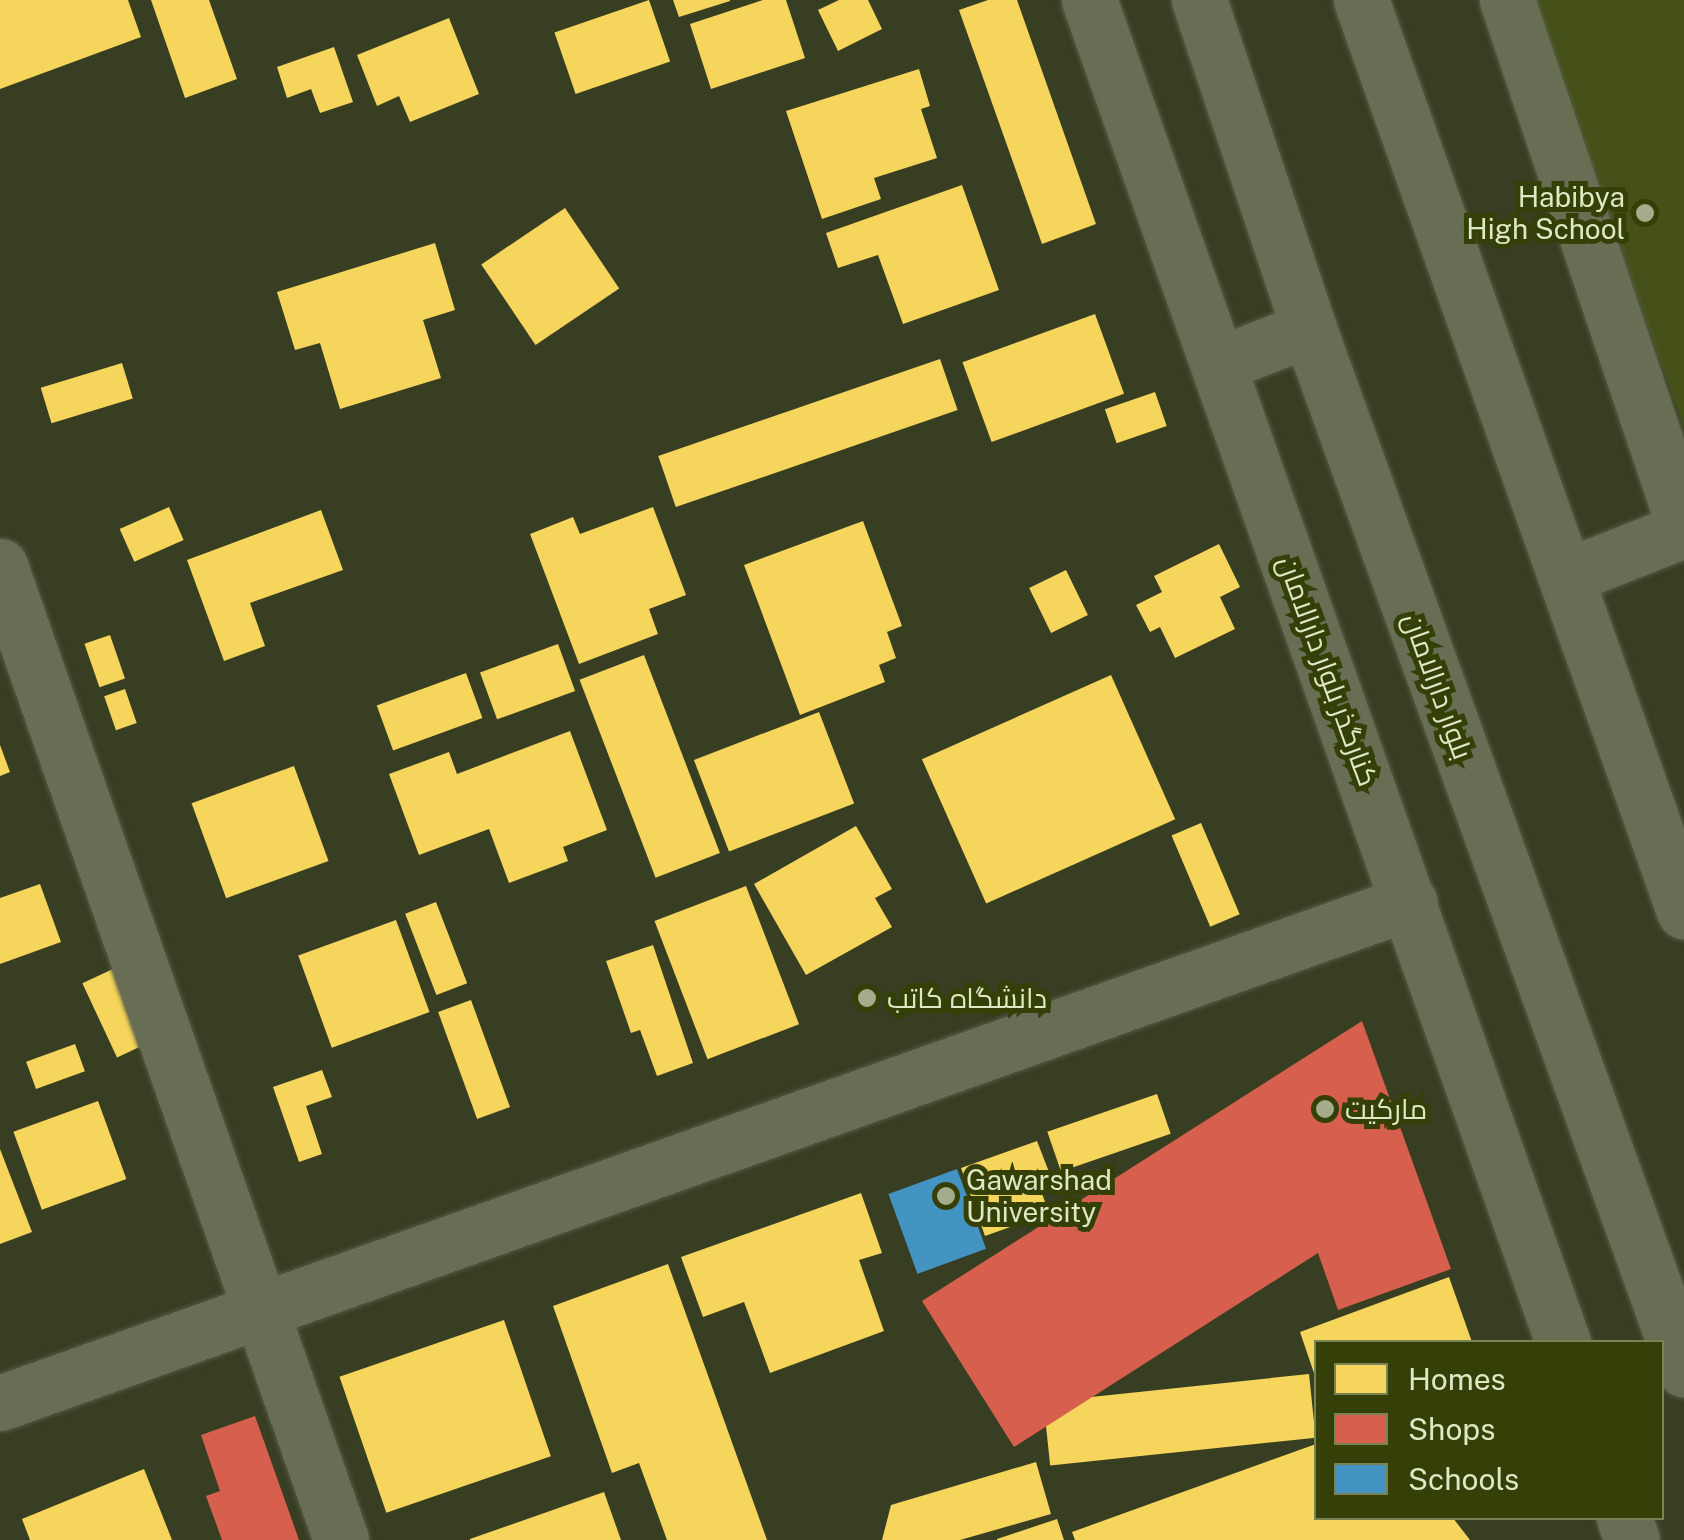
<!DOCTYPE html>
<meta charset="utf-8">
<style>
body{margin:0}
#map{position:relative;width:1684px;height:1540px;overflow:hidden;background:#383e22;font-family:"Public Sans",Cairo,sans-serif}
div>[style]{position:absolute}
.built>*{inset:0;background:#455119}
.homes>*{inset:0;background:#f6d55c;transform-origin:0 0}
.shops>*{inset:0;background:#d6604d}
.schools>*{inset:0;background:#4393c3;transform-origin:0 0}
.roads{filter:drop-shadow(0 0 2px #565b44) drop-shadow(0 0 2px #565b44)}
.street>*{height:55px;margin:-27.5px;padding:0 27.5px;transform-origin:27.5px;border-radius:27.5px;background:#686e56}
.secondary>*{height:55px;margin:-27.5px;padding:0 27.5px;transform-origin:27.5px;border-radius:27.5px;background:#686e54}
.dots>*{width:28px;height:28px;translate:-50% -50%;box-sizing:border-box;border:5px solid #353f08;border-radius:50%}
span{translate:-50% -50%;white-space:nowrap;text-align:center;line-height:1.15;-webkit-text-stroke:10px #353f08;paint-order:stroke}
.poi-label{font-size:28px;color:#dee8c5}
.right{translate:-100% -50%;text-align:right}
.left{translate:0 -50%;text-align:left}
.street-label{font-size:28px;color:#dee8c5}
.legend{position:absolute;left:1314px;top:1340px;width:350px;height:180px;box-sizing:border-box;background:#353f08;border:2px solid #798354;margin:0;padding:12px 18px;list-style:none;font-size:30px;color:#dee8c5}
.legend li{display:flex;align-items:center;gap:20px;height:50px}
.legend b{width:50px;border:2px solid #798354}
</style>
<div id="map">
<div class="built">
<i style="clip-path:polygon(1530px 0,1684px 0,1684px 427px)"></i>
</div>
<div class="homes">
<i style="clip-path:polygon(0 0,128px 0,141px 37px,0 89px)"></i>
<i style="clip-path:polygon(151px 0,209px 0,237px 79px,185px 98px)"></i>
<i style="left:649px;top:0;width:65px;height:100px;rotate:71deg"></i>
<i style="clip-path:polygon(673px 0,730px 0,730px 1px,679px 17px)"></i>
<i style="clip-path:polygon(763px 0,786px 0,805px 58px,711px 89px,690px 24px)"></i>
<i style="clip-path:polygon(839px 0,868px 0,882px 29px,838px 51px,818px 10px)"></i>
<i style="clip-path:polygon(988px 0,1017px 0,1096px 224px,1042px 244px,959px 10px)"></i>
<i style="clip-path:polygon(449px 18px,479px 94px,410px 122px,399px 96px,377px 106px,357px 55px)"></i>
<i style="clip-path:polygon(334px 47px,353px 102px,320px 113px,311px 89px,287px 98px,277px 67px)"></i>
<i style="clip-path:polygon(919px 69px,930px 106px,921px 109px,937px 158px,874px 178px,881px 199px,822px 219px,786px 111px)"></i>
<i style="clip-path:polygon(962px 185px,999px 290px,903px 324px,878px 255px,838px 268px,826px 233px)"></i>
<i style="left:565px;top:208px;width:97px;height:101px;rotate:56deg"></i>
<i style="clip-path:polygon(435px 243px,455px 310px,423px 320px,441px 378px,340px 409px,320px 343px,295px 350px,277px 292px)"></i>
<i style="left:1095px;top:314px;width:85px;height:141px;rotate:70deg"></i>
<i style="left:940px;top:359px;width:54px;height:298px;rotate:71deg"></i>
<i style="left:122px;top:363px;width:37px;height:85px;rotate:73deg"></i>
<i style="left:1155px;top:392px;width:36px;height:53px;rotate:71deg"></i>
<i style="left:169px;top:507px;width:36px;height:54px;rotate:66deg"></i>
<i style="clip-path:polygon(653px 507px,686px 595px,649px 609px,658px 634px,579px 664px,530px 534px,573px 517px,580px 534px)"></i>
<i style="clip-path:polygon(321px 510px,343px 570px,250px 603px,265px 646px,224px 661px,187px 560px)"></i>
<i style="clip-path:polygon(863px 521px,902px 626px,887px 632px,896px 658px,879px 665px,885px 682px,800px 715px,744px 565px)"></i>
<i style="clip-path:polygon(1219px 544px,1240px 587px,1220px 597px,1235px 629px,1175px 658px,1160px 627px,1150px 632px,1136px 605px,1162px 592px,1154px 576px)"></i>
<i style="left:1066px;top:570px;width:50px;height:41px;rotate:64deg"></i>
<i style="left:110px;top:635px;width:46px;height:27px;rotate:71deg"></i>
<i style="left:558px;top:644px;width:50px;height:83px;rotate:70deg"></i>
<i style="left:644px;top:655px;width:212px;height:69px;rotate:69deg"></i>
<i style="left:466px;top:673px;width:48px;height:95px;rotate:70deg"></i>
<i style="left:1111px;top:675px;width:158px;height:207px;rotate:66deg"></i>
<i style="left:125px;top:689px;width:36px;height:22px;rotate:71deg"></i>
<i style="left:819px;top:712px;width:98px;height:134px;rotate:69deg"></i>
<i style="clip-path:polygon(570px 731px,607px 830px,563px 847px,568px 861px,509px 883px,489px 829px,419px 855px,389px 774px,449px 752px,457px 774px)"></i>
<i style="clip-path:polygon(0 745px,10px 772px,0 776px)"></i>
<i style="left:294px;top:766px;width:101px;height:109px;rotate:70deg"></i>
<i style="left:1201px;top:823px;width:99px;height:32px;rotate:67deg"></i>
<i style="clip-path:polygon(856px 826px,892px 889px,875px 898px,892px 927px,806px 975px,754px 884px)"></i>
<i style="clip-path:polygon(40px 884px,61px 942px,0 964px,0 898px)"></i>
<i style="left:746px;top:886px;width:148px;height:98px;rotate:69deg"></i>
<i style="left:436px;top:902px;width:87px;height:33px;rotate:69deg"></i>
<i style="left:396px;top:920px;width:98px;height:104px;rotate:70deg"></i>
<i style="clip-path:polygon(653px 945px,693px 1063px,657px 1076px,640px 1030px,631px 1033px,606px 961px)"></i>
<i style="left:115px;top:968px;width:82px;height:36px;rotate:65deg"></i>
<i style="left:471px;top:1000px;width:114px;height:35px;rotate:70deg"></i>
<i style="left:75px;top:1044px;width:29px;height:52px;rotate:70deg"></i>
<i style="clip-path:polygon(322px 1070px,332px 1097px,306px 1106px,322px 1154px,299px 1162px,273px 1087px)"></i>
<i style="left:1157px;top:1094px;width:42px;height:116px;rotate:71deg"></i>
<i style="left:98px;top:1101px;width:83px;height:90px;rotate:70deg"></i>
<i style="clip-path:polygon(1037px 1141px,1049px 1172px,1036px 1177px,1049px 1213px,985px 1236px,961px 1168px)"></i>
<i style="clip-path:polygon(0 1149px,32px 1232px,0 1244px)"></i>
<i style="clip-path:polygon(861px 1193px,882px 1253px,859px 1260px,884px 1331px,770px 1373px,744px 1302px,703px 1317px,681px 1257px)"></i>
<i style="clip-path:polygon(668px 1264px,767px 1540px,667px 1540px,639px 1463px,612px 1473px,553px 1306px)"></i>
<i style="clip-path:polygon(1449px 1277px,1472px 1342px,1316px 1342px,1316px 1379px,1300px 1332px)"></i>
<i style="left:504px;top:1320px;width:144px;height:174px;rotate:71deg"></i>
<i style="left:1309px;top:1374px;width:64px;height:267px;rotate:84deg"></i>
<i style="clip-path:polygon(1316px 1444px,1316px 1518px,1453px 1518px,1470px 1540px,1075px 1540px,1072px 1532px)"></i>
<i style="clip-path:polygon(1036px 1462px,1051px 1514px,960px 1540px,882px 1540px,891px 1505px)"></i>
<i style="clip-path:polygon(144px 1469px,172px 1540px,30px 1540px,22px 1519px)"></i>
<i style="clip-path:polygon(604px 1492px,621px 1540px,470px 1540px,470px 1539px)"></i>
<i style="clip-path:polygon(1057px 1519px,1064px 1540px,997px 1540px,997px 1539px)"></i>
</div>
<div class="shops">
<i style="clip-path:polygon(1362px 1021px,1451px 1269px,1338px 1310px,1318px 1253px,1014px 1447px,922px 1301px)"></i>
<i style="clip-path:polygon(255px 1416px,299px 1540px,222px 1540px,206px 1496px,220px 1491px,201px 1435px)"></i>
</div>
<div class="schools">
<i style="left:957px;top:1169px;width:85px;height:73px;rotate:70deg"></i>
</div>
<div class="roads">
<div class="street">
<i style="left:0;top:566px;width:1032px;rotate:70.7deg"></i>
<i style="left:1567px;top:576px;width:126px;rotate:-21.5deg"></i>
<i style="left:0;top:1403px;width:1496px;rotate:-19.56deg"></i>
</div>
<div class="secondary">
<i style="left:1089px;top:0;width:1423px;rotate:70.55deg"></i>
<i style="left:1199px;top:0;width:347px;rotate:71.5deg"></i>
<i style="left:1309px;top:329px;width:1106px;rotate:70.17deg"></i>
<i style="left:1361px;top:0;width:967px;rotate:70.48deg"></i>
<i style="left:1507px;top:0;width:555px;rotate:71.4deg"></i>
<i style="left:1219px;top:364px;width:97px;rotate:-21.3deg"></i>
<i style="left:1624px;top:1518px;width:23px;rotate:70deg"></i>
</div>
</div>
<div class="dots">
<i style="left:1645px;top:213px;background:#a4ac8c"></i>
<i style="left:867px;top:998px;background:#a4ac8c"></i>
<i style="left:1325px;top:1109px;background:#a4ac8c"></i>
<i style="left:946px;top:1196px;background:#a4ac8c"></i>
</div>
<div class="poi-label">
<span class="right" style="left:1625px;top:213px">Habibya<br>High School</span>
<span class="left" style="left:887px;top:998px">دانشگاه کاتب</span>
<span class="left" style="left:1345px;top:1109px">مارکیت</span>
<span class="left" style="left:966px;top:1196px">Gawarshad<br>University</span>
</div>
<div class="street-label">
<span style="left:1328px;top:671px;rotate:70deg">کنارگذر بلوار دارالامان</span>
<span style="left:1438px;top:686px;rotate:70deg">بلوار دارالامان</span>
</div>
<ul class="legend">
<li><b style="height:28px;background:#f6d55c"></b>Homes</li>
<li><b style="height:28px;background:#d6604d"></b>Shops</li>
<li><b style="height:28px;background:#4393c3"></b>Schools</li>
</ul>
</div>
